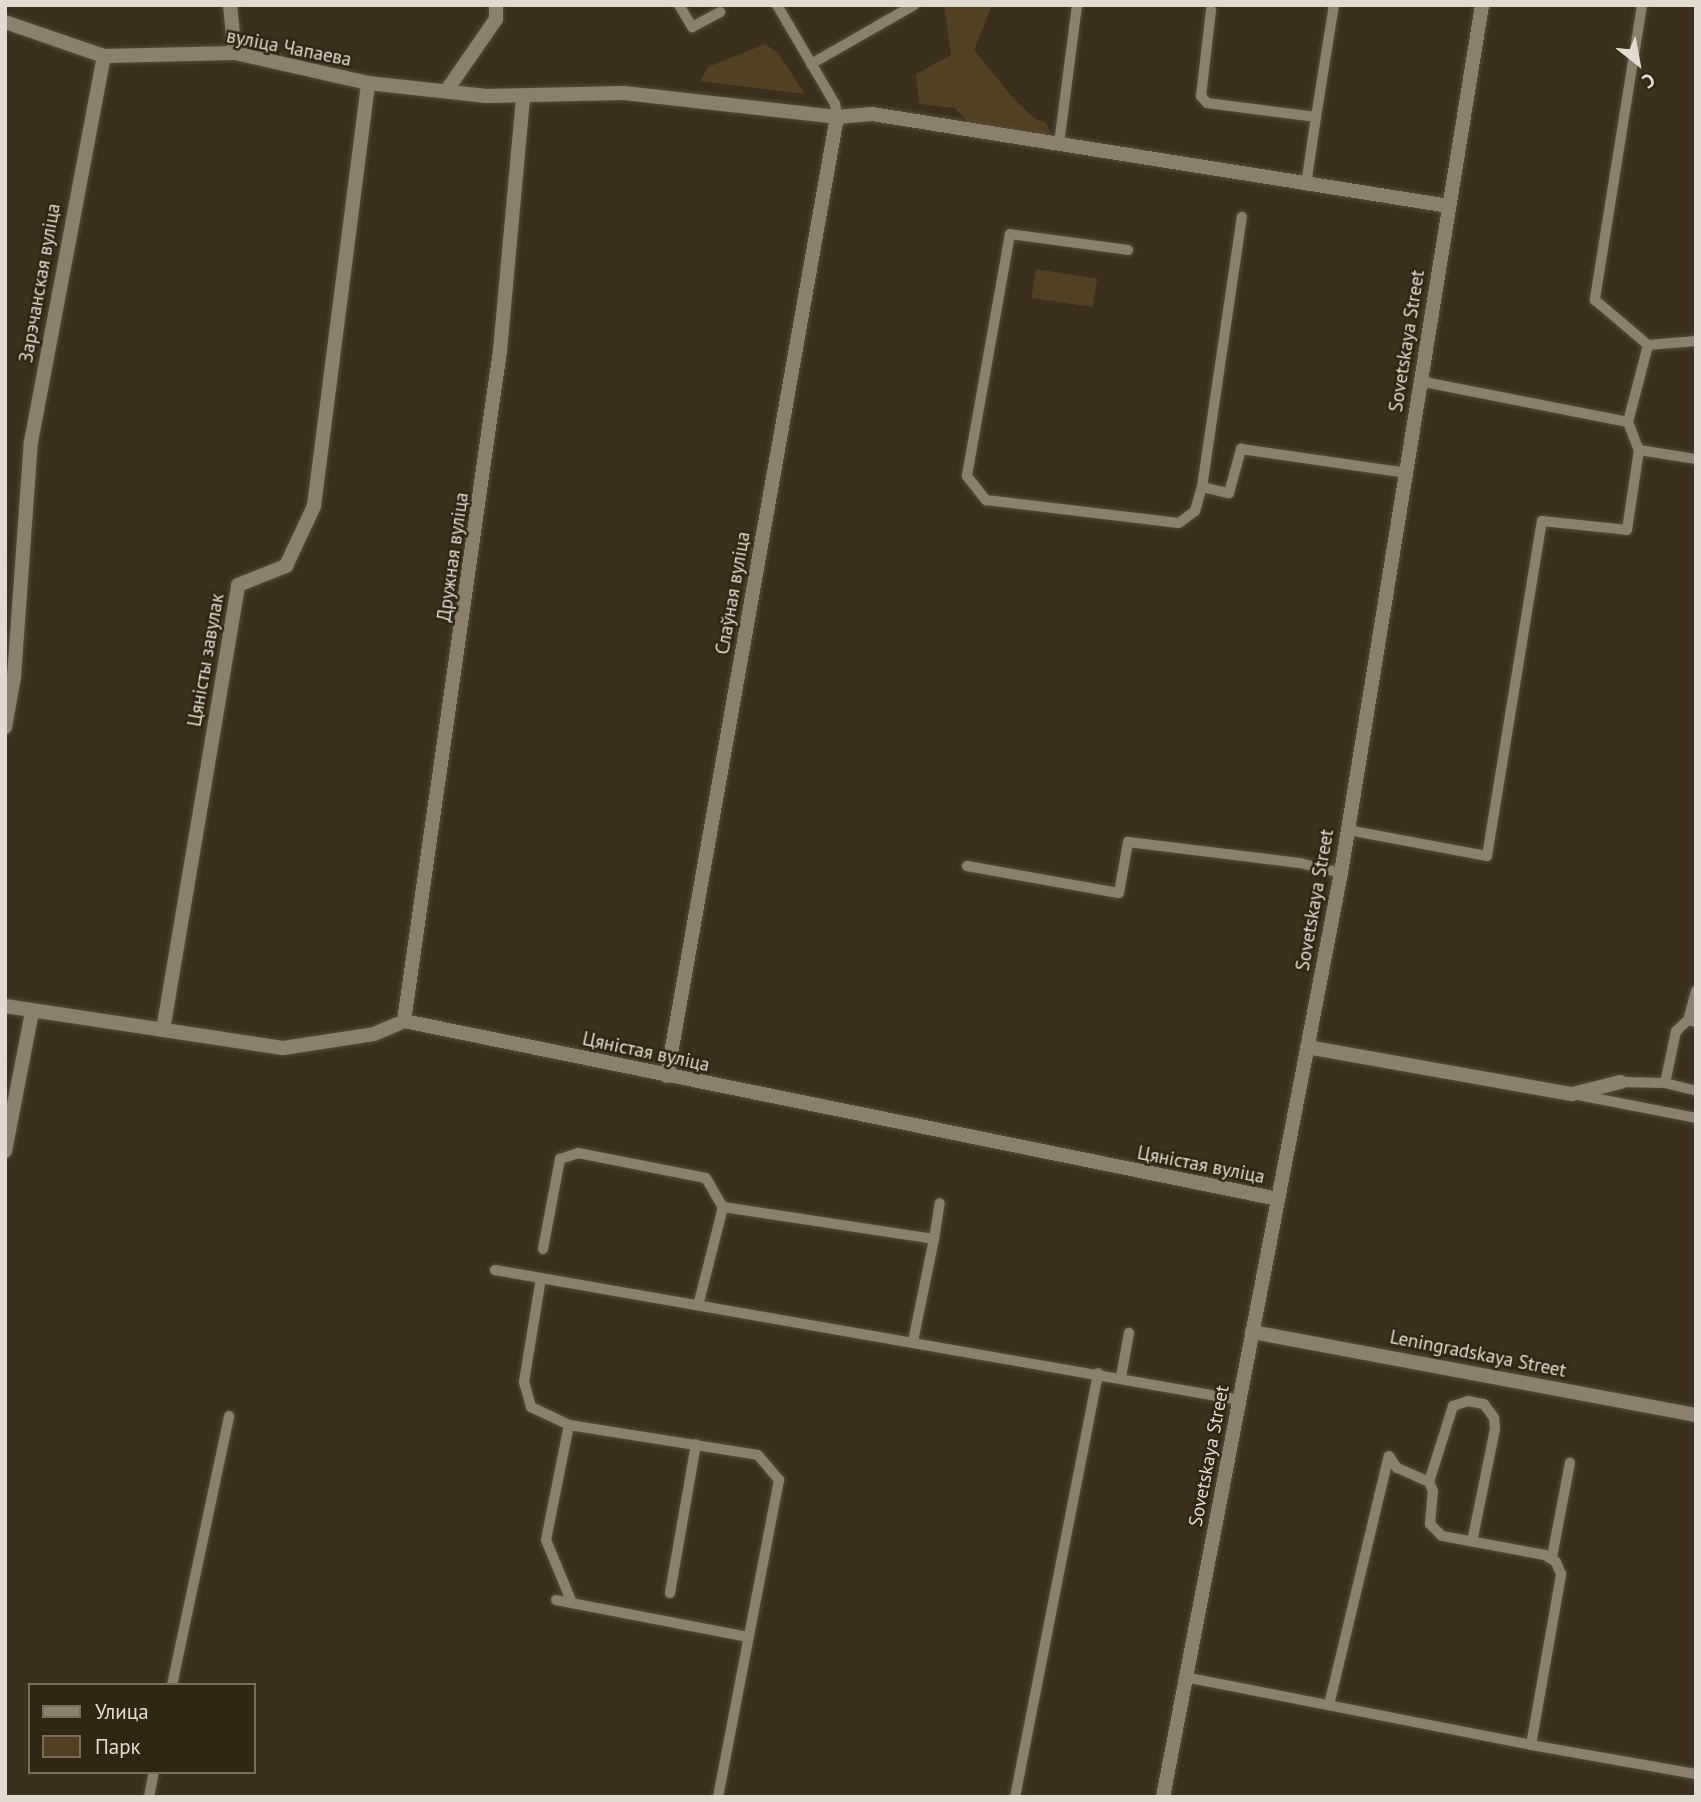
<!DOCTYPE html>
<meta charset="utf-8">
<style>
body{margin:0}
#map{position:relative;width:1701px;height:1802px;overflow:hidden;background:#3a301d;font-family:"PT Sans",sans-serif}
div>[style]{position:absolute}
.green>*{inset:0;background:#504122;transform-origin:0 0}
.roads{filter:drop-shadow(0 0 2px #554b3a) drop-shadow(0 0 2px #554b3a)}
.lane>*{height:10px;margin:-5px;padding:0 5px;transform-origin:5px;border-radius:5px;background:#8a806d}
.street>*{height:14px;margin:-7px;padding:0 7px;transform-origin:7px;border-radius:7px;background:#8a806d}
span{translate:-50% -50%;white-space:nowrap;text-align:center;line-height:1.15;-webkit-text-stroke:5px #302613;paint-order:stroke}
.street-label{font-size:19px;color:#e1dbd0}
.frame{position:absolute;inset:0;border:7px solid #e1dbd0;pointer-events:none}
.legend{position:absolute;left:28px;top:1683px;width:228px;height:91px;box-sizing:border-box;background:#302613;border:2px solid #776e5f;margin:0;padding:9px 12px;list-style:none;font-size:21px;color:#e1dbd0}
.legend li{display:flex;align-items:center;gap:14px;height:35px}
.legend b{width:35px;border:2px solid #776e5f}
.north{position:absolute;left:1603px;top:28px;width:70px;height:70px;-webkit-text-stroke:5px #302613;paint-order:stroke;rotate:149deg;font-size:19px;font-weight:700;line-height:28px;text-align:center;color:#e1dbd0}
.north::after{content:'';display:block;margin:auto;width:24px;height:32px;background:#e1dbd0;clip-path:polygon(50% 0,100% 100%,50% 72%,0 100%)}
</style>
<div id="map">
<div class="green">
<i style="clip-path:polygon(944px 5px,992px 5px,974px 50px,1014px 99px,1034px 118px,1046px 123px,1050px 132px,1043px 136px,970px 124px,955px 108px,919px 104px,916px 74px,951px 55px)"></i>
<i style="clip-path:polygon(765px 44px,778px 53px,805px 94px,700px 81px,708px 67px)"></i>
<i style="left:1036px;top:269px;width:62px;height:29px;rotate:9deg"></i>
</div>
<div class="roads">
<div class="lane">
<i style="left:679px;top:5px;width:26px;rotate:59deg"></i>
<i style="left:692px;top:27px;width:32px;rotate:-28deg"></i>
<i style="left:777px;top:5px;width:115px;rotate:59.6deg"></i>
<i style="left:835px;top:104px;width:13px;rotate:81deg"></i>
<i style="left:1642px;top:5px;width:299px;rotate:99.1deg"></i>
<i style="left:1595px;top:300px;width:70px;rotate:40.3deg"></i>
<i style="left:1211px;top:10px;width:87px;rotate:96.6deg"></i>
<i style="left:1201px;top:96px;width:9px;rotate:49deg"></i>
<i style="left:1207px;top:103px;width:110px;rotate:7.3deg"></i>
<i style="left:1316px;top:117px;width:69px;rotate:98.4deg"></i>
<i style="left:811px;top:64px;width:119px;rotate:-29.8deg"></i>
<i style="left:1316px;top:117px;width:113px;rotate:-80.9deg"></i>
<i style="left:1059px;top:144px;width:139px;rotate:-82.6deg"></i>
<i style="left:1128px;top:250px;width:119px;rotate:-172.3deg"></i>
<i style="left:1010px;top:234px;width:246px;rotate:100.1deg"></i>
<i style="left:967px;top:476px;width:31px;rotate:52deg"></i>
<i style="left:986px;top:500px;width:194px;rotate:6.8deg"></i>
<i style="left:1179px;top:523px;width:20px;rotate:-37deg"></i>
<i style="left:1195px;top:511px;width:25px;rotate:-74deg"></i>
<i style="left:1202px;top:487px;width:28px;rotate:13deg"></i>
<i style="left:1229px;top:493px;width:46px;rotate:-74.7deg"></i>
<i style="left:1241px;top:449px;width:168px;rotate:8.2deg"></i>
<i style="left:1419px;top:381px;width:213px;rotate:11.1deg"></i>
<i style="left:1628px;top:422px;width:30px;rotate:69deg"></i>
<i style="left:1639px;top:450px;width:58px;rotate:9deg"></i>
<i style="left:1628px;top:422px;width:80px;rotate:-75.4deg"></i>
<i style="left:1648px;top:345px;width:48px;rotate:-4.8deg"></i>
<i style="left:1202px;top:487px;width:273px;rotate:-81.6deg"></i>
<i style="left:1348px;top:830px;width:141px;rotate:10.6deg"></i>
<i style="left:1487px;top:856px;width:339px;rotate:-80.7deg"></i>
<i style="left:1542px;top:521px;width:85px;rotate:6deg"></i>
<i style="left:1627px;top:530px;width:81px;rotate:-81.5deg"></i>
<i style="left:967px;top:866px;width:154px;rotate:10.1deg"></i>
<i style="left:1119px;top:893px;width:52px;rotate:-80deg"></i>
<i style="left:1128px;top:842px;width:173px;rotate:7deg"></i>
<i style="left:1300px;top:863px;width:42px;rotate:13.7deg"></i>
<i style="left:1696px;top:991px;width:30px;rotate:105deg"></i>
<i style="left:1688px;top:1020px;width:8px;rotate:14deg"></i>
<i style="left:1688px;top:1020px;width:16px;rotate:137deg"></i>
<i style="left:1676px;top:1031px;width:53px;rotate:101.9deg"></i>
<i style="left:1665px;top:1083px;width:32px;rotate:14deg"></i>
<i style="left:1621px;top:1082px;width:44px;rotate:1.3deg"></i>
<i style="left:1578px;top:1095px;width:120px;rotate:11deg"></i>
<i style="left:934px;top:1239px;width:36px;rotate:-81deg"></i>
<i style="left:543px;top:1249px;width:92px;rotate:-79.3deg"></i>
<i style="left:560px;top:1159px;width:19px;rotate:-18deg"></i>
<i style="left:578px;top:1153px;width:130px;rotate:11.1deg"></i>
<i style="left:706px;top:1178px;width:34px;rotate:60deg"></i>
<i style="left:495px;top:1270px;width:756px;rotate:9.9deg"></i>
<i style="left:541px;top:1278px;width:105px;rotate:99.3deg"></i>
<i style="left:524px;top:1382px;width:26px;rotate:74deg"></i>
<i style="left:531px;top:1407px;width:42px;rotate:25.3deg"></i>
<i style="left:699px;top:1302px;width:98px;rotate:-75.8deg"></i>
<i style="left:723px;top:1207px;width:213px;rotate:8.6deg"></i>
<i style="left:934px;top:1239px;width:104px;rotate:101.6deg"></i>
<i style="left:1121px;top:1377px;width:45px;rotate:-79.7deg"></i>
<i style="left:1429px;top:1482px;width:80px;rotate:-72.5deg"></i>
<i style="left:1453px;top:1406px;width:16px;rotate:-18deg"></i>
<i style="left:1468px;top:1401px;width:16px;rotate:11deg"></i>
<i style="left:1484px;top:1404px;width:17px;rotate:54deg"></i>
<i style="left:1494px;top:1418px;width:11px;rotate:85deg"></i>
<i style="left:1495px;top:1429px;width:115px;rotate:101.5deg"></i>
<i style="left:1552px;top:1557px;width:96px;rotate:-79.2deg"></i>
<i style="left:670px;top:1593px;width:151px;rotate:-80.1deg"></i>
<i style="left:556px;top:1600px;width:196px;rotate:10.9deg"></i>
<i style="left:572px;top:1603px;width:68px;rotate:-112.4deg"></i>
<i style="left:546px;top:1540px;width:117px;rotate:-78.7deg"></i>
<i style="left:569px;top:1425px;width:191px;rotate:9deg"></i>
<i style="left:758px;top:1455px;width:33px;rotate:50deg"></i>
<i style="left:779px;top:1480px;width:323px;rotate:100.9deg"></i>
<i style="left:1185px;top:1677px;width:353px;rotate:11.1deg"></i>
<i style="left:1531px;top:1745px;width:174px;rotate:-80deg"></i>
<i style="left:1561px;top:1574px;width:13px;rotate:-113deg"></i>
<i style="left:1556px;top:1562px;width:13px;rotate:-148deg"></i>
<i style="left:1545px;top:1555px;width:105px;rotate:-169.5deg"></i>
<i style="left:1442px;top:1536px;width:17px;rotate:-135deg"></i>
<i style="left:1430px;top:1524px;width:33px;rotate:-85deg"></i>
<i style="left:1433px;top:1491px;width:10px;rotate:-114deg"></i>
<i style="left:1429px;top:1482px;width:35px;rotate:-156deg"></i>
<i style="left:1397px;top:1468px;width:14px;rotate:-124deg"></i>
<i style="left:172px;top:1685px;width:275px;rotate:-78deg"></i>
<i style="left:1329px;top:1705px;width:256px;rotate:-76.5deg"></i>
<i style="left:1531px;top:1745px;width:168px;rotate:10deg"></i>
<i style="left:149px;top:1797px;width:25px;rotate:-79deg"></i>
<i style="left:1015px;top:1797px;width:432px;rotate:-78.9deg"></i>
</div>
<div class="street">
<i style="left:230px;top:5px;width:48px;rotate:84.1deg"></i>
<i style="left:5px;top:22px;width:105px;rotate:19deg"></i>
<i style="left:104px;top:56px;width:131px;rotate:-1.3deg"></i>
<i style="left:235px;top:53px;width:136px;rotate:12.7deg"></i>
<i style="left:368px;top:83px;width:119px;rotate:6.3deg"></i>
<i style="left:486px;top:96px;width:138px;rotate:-1.2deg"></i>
<i style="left:624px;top:93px;width:214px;rotate:6.4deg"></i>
<i style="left:837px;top:117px;width:35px;rotate:-5deg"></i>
<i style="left:872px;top:114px;width:584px;rotate:9.06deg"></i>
<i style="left:447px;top:90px;width:86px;rotate:-55.4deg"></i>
<i style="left:496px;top:19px;width:14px;rotate:-90deg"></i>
<i style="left:5px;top:727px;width:51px;rotate:-79.8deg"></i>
<i style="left:14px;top:677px;width:236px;rotate:-85.9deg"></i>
<i style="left:31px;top:442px;width:393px;rotate:-79.3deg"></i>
<i style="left:5px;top:1006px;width:281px;rotate:8.6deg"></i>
<i style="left:283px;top:1048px;width:92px;rotate:-8.7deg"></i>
<i style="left:374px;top:1034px;width:33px;rotate:-23deg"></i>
<i style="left:404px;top:1021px;width:892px;rotate:11.51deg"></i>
<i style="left:404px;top:1021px;width:677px;rotate:-81.85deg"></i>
<i style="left:500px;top:351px;width:255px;rotate:-84.8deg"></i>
<i style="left:163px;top:1030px;width:451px;rotate:-80.4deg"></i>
<i style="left:238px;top:585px;width:52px;rotate:-21.6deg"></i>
<i style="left:286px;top:566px;width:66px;rotate:-65deg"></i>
<i style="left:314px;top:506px;width:426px;rotate:-82.7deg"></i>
<i style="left:1307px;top:1047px;width:269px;rotate:10.1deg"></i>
<i style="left:1572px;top:1094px;width:50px;rotate:-13.8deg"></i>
<i style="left:667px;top:1076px;width:974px;rotate:-79.95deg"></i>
<i style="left:5px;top:1151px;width:142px;rotate:-79deg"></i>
<i style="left:1252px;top:1332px;width:452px;rotate:10.6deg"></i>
<i style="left:1163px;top:1797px;width:941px;rotate:-79.1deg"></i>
<i style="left:1341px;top:873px;width:879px;rotate:-80.77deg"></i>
</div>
</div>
<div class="street-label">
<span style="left:289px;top:48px;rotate:11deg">вуліца Чапаева</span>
<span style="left:40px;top:283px;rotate:-80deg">Зарэчанская вуліца</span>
<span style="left:1407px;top:341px;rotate:-81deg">Sovetskaya Street</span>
<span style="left:453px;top:557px;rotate:-82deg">Дружная вуліца</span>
<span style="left:733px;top:593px;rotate:-80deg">Слаўная вуліца</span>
<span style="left:206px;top:660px;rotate:-80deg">Цяністы завулак</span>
<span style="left:1315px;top:900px;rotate:-80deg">Sovetskaya Street</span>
<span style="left:646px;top:1052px;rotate:12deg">Цяністая вуліца</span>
<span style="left:1201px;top:1165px;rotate:11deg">Цяністая вуліца</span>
<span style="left:1478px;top:1354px;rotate:11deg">Leningradskaya Street</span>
<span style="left:1209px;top:1456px;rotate:-79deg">Sovetskaya Street</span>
</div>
<div class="frame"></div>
<ul class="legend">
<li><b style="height:9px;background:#8a806d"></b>Улица</li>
<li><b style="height:19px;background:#504122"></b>Парк</li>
</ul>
<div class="north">С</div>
</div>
